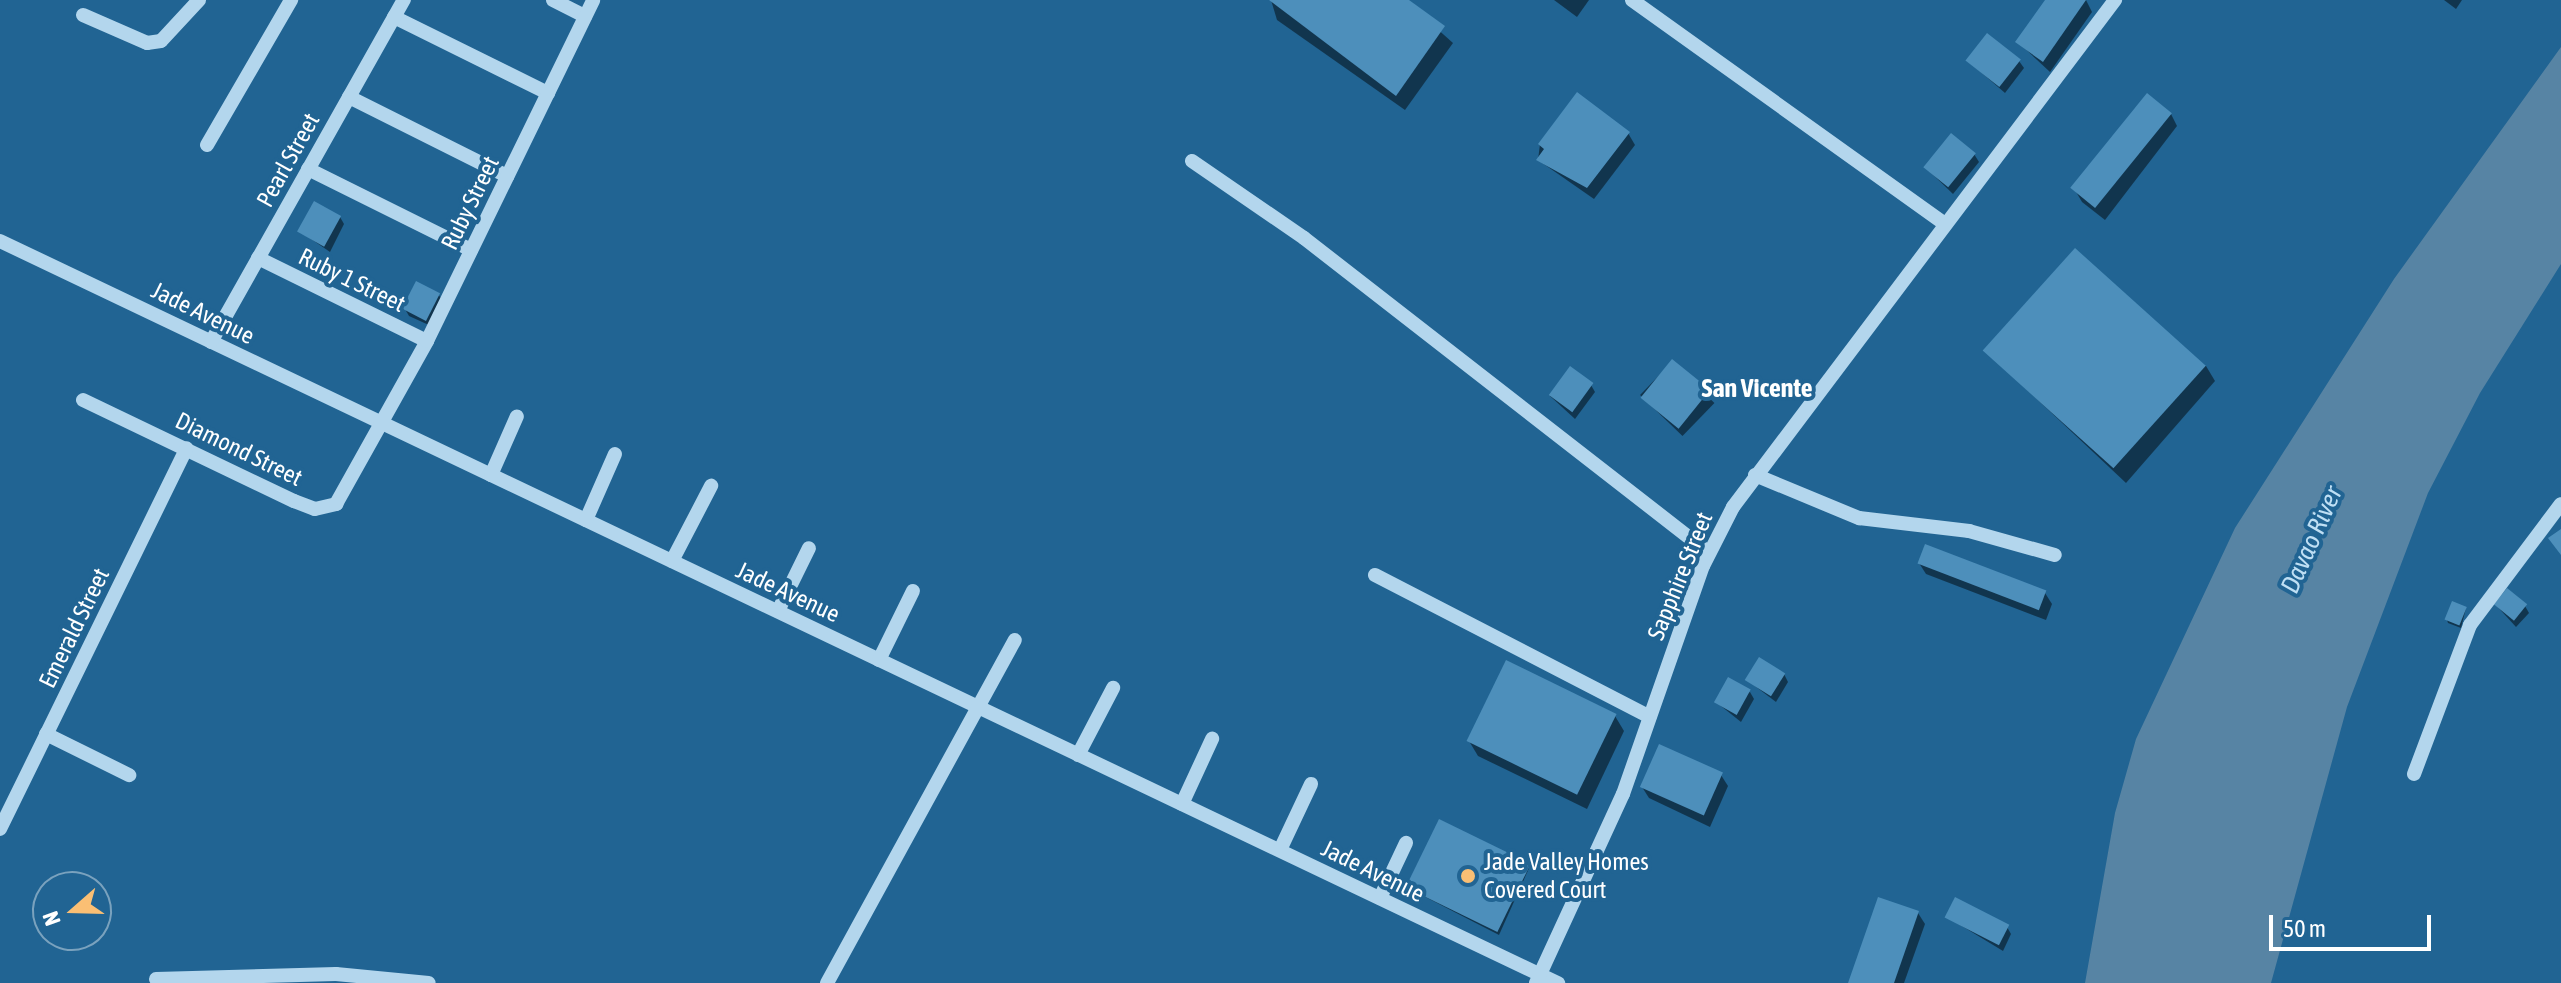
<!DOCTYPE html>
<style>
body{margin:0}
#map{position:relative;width:2561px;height:983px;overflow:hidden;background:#216493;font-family:"Asap Condensed",sans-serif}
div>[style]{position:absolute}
.water>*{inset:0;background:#5784a4}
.shadow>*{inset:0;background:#0007;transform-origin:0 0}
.building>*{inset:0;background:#4d8fbb;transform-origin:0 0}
.minor>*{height:14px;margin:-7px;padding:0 7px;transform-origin:7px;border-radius:7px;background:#b3d6ed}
.dots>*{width:22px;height:22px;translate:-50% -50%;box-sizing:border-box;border:4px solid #216493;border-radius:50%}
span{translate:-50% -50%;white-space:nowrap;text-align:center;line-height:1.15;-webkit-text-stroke:8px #216493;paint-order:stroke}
.street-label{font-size:24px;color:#fff}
.poi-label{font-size:24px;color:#fff}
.left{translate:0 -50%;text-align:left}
.neighbourhood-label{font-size:26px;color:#fff;font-weight:700}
.water-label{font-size:26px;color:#bfdff4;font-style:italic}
.north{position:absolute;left:32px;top:871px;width:80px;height:80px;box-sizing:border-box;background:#216493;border:2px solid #7aa2be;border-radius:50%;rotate:250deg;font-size:22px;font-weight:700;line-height:32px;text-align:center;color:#fff}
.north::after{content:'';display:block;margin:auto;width:28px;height:36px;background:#fabf74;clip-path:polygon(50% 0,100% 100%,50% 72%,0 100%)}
.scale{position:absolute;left:2269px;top:915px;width:162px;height:36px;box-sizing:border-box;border:4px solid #fff;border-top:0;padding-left:10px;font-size:24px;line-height:28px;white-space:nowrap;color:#fff;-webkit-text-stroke:6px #216493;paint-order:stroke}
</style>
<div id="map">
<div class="water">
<i style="clip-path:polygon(2561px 47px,2561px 264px,2480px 393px,2428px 493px,2347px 707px,2271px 983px,2085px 983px,2115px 813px,2136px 739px,2235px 528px,2394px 279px)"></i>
</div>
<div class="shadow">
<i style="clip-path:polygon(1271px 0,1405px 0,1453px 43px,1405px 110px,1277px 20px)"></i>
<i style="clip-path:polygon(1554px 0,1589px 0,1577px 17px)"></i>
<i style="clip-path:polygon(2047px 0,2086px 0,2092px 12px,2050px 72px,2018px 42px)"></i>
<i style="clip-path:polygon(2444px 0,2462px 0,2456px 9px)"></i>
<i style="clip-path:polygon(1968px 61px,2019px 61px,2024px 68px,2005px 93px)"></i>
<i style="clip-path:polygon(2171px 114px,2177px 126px,2105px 220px,2082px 202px,2075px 190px)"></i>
<i style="clip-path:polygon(1628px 133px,1635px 145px,1594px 199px,1538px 160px,1540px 144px)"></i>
<i style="clip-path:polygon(1974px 154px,1979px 162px,1953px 194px,1926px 168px)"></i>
<i style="clip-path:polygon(340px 217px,344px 224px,330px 252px,301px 232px)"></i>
<i style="clip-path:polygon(438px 294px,443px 301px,431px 326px,409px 316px,405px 309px)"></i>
<i style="clip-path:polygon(1987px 352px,2206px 366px,2215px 381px,2126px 483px)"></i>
<i style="left:1672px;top:362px;width:59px;height:46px;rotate:44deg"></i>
<i style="clip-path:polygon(1591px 385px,1595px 392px,1575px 419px,1550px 396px)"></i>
<i style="clip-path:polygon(1919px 563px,2045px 593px,2052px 604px,2046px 620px,1926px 574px)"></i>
<i style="clip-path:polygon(2495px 604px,2525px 606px,2529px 613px,2516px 627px)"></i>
<i style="clip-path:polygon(2466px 608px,2461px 628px,2448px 623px,2447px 620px)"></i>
<i style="clip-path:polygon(1784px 674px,1788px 682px,1776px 702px,1747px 680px)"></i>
<i style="clip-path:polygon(1750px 692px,1754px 699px,1741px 722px,1716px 702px)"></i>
<i style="clip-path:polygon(1615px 716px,1624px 731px,1587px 809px,1478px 756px,1469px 741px)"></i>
<i style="clip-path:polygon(1721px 775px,1728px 786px,1710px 827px,1649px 798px,1642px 787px)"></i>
<i style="clip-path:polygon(1530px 866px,1499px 935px,1408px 888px)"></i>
<i style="clip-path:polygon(1918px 913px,1925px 924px,1904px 983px,1850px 983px)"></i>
<i style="clip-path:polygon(1947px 917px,2007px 927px,2011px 934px,2003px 951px)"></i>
</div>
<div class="building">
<i style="clip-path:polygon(1269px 0,1409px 0,1445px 26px,1396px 96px)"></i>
<i style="clip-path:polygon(2045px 0,2086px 0,2043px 62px,2015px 42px)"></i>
<i style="left:1987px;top:33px;width:43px;height:35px;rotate:38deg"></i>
<i style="clip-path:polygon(1577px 92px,1630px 132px,1587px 188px,1536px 160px,1544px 149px,1538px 144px)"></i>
<i style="left:2147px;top:93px;width:32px;height:122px;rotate:39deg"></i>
<i style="left:1951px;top:133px;width:32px;height:44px;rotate:39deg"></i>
<i style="left:314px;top:201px;width:31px;height:35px;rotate:29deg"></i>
<i style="left:2075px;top:248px;width:176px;height:138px;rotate:42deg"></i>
<i style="left:416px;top:281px;width:27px;height:31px;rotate:27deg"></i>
<i style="left:1672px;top:359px;width:49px;height:50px;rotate:39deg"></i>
<i style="left:1570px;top:366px;width:29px;height:36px;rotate:36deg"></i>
<i style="clip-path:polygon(2561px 529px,2561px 555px,2548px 538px)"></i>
<i style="left:1925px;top:544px;width:130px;height:21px;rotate:21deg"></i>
<i style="left:2507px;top:588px;width:26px;height:21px;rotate:39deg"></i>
<i style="left:2452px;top:601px;width:16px;height:20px;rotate:22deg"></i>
<i style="left:1759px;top:657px;width:31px;height:27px;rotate:32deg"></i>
<i style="left:1506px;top:660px;width:123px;height:90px;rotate:26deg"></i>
<i style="left:1728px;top:677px;width:26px;height:29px;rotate:29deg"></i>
<i style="left:1659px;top:744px;width:70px;height:47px;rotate:24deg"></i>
<i style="left:1439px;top:819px;width:102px;height:76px;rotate:26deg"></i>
<i style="clip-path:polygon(1878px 897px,1919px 911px,1894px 983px,1848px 983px)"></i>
<i style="left:1955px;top:897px;width:61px;height:23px;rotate:27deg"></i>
</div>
<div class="minor">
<i style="left:553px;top:0;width:36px;rotate:27deg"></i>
<i style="left:1632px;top:0;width:384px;rotate:35.6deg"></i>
<i style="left:83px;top:15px;width:70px;rotate:23.6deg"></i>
<i style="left:147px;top:43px;width:14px;rotate:-8deg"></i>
<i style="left:161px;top:41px;width:56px;rotate:-47.2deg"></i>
<i style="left:394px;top:17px;width:172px;rotate:26.3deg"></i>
<i style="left:349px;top:97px;width:177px;rotate:26.6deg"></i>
<i style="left:207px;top:145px;width:168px;rotate:-59.9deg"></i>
<i style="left:1192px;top:161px;width:136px;rotate:34.5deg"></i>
<i style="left:1304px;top:238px;width:513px;rotate:37.87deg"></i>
<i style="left:308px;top:169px;width:182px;rotate:26.4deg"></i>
<i style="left:0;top:241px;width:1726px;rotate:25.47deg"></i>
<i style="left:258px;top:258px;width:188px;rotate:26.2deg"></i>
<i style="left:211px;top:342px;width:393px;rotate:-60.6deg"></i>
<i style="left:83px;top:400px;width:234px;rotate:25.6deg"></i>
<i style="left:294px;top:501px;width:22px;rotate:21deg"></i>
<i style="left:315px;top:509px;width:22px;rotate:-13deg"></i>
<i style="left:336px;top:504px;width:187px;rotate:-60.8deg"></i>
<i style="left:427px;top:341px;width:379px;rotate:-64deg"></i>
<i style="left:491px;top:475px;width:64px;rotate:-66.2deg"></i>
<i style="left:1755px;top:475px;width:113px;rotate:22.5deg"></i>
<i style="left:1859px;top:518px;width:111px;rotate:6.7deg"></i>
<i style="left:1969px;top:531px;width:89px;rotate:15.6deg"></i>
<i style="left:586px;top:520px;width:72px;rotate:-66.3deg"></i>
<i style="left:672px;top:561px;width:85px;rotate:-62.5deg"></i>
<i style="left:1375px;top:575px;width:309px;rotate:27.3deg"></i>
<i style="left:778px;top:611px;width:70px;rotate:-63.8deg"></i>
<i style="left:879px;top:660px;width:77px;rotate:-63.8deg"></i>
<i style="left:46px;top:734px;width:93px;rotate:26.3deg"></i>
<i style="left:1078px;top:755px;width:76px;rotate:-62.4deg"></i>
<i style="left:2414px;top:774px;width:159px;rotate:-69.4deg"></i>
<i style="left:2470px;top:625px;width:151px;rotate:-53.1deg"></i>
<i style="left:1182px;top:804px;width:72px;rotate:-65.2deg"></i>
<i style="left:0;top:829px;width:424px;rotate:-63.9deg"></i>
<i style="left:1280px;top:850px;width:73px;rotate:-64.8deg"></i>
<i style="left:1380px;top:898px;width:61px;rotate:-64.7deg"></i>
<i style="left:156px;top:979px;width:180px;rotate:-1.6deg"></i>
<i style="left:336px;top:974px;width:93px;rotate:5.5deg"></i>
<i style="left:827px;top:983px;width:391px;rotate:-61.3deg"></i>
<i style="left:1536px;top:983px;width:208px;rotate:-65.3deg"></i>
<i style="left:1623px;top:794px;width:242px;rotate:-70.7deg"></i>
<i style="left:1703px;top:566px;width:66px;rotate:-63deg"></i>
<i style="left:1733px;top:507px;width:635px;rotate:-53deg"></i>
</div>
<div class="dots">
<i style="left:1468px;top:876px;background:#fabf74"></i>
</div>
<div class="street-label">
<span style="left:288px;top:160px;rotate:-61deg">Pearl Street</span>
<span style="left:470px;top:203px;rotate:-64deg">Ruby Street</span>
<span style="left:352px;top:280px;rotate:26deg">Ruby 1 Street</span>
<span style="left:203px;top:313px;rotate:26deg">Jade Avenue</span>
<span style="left:239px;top:449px;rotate:26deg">Diamond Street</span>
<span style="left:1680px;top:576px;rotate:-68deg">Sapphire Street</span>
<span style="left:788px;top:592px;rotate:25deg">Jade Avenue</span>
<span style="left:74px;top:628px;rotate:-64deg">Emerald Street</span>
<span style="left:1373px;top:871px;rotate:26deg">Jade Avenue</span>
</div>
<div class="poi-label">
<span class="left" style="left:1484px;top:876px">Jade Valley Homes<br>Covered Court</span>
</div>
<div class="neighbourhood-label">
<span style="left:1757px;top:389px">San Vicente</span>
</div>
<div class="water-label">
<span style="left:2312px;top:540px;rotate:-66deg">Davao River</span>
</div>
<div class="north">N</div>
<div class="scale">50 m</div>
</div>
